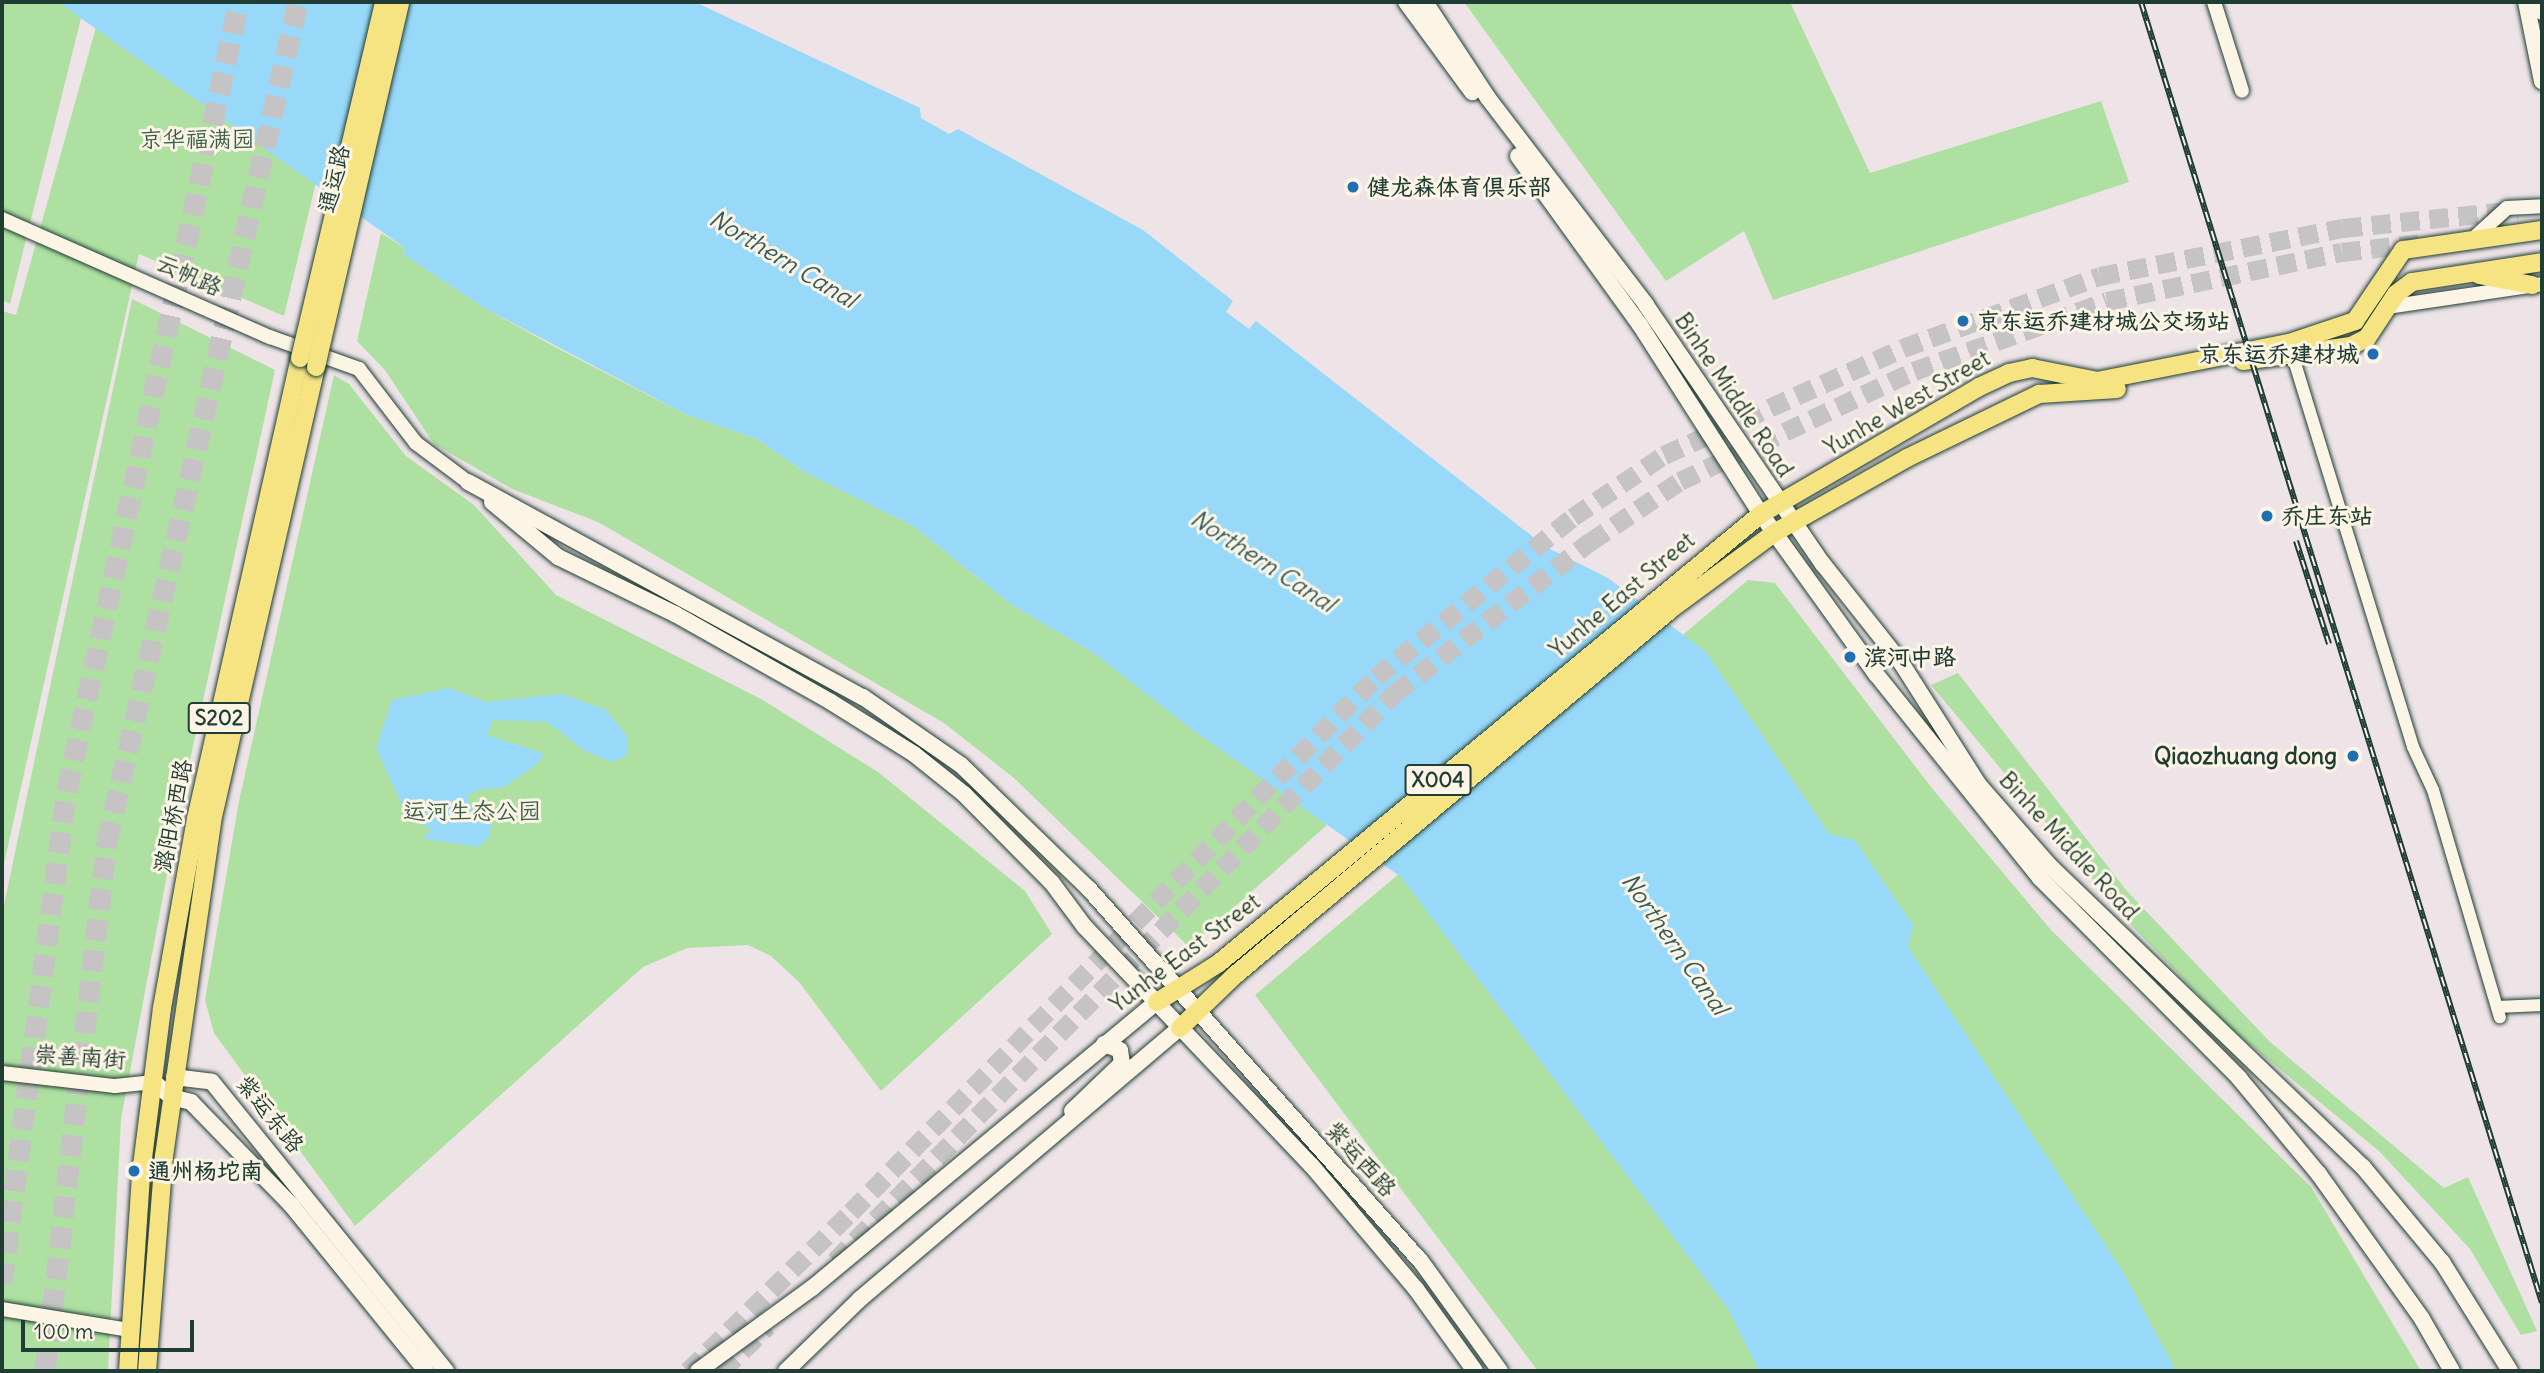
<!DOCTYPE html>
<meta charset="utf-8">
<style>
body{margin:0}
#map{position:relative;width:2544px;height:1373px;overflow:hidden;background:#eee4e8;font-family:Delius,"LXGW WenKai TC",sans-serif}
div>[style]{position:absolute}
.green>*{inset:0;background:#ade0a1}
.water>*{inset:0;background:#98d8f9}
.trunk-tunnel>*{height:19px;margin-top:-9.5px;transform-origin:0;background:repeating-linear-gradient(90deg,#c5c3c4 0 19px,transparent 0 29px)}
.motorway-tunnel>*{height:21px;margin-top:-10.5px;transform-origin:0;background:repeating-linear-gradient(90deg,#c5c3c4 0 21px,transparent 0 31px)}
.roads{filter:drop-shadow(0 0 2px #1f3d34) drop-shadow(0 0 2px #1f3d34)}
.minor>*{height:12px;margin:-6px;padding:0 6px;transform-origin:6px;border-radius:6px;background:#fcf5e5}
.tertiary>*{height:14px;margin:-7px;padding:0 7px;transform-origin:7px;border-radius:7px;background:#fcf5e5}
.secondary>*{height:16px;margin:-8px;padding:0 8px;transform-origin:8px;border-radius:8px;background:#fcf5e5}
.primary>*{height:18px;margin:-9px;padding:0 9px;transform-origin:9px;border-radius:9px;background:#f6e381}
.rail>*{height:6px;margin-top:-3px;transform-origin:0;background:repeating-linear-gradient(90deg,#fcf5e5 0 10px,#1f3d34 0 20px);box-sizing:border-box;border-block:2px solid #1f3d34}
.bridges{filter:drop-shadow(0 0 2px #1f3d34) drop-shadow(0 0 2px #1f3d34)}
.primary-bridge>*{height:18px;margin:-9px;padding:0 9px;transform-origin:9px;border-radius:9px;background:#f6e381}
.dots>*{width:19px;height:19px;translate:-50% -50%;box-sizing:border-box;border:4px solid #fcf5e5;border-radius:50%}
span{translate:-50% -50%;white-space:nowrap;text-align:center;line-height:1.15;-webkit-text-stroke:6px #fcf5e5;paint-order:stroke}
.shield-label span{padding:2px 5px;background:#fcf5e5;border:2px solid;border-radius:5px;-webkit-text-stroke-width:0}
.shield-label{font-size:21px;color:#1f3d34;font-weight:700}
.park-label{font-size:23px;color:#3b5e4a}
.street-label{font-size:23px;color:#1f3d34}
.poi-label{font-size:23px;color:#1f3d34;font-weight:700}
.left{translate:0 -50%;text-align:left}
.right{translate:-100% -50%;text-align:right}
.water-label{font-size:24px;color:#375c5b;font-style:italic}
.frame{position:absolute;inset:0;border:4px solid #1f3d34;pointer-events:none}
.scale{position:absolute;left:21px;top:1320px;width:173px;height:32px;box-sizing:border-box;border:4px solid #1f3d34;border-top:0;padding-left:9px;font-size:21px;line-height:24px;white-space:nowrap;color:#1f3d34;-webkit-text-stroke:5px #fcf5e5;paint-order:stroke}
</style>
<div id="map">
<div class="green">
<i style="clip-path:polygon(2px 2px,85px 2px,10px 304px,2px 300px)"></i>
<i style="clip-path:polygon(103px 2px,359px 2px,284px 316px,139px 254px,2px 873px,2px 311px,16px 315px)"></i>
<i style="clip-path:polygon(1464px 2px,1790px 2px,1870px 173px,2101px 101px,2129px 182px,1773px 300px,1744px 231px,1666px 281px)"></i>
<i style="clip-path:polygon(381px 233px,405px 248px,404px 255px,486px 309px,557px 348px,685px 414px,757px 439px,806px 473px,913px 526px,1012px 605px,1095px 654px,1327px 825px,1189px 947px,1014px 778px,944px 723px,598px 522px,512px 489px,434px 444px,385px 370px,357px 341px)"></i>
<i style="clip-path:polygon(132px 299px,275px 370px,180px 806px,121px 1119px,108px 1371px,2px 1371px,2px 914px)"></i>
<i style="clip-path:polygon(334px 375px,349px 384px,406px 456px,474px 505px,556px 595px,761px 699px,878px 772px,1025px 891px,1052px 934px,881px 1091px,799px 982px,771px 956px,748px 945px,687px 948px,643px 967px,355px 1226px,214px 1033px,205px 1000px,239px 801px)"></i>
<i style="clip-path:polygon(1748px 580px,1775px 583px,1931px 787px,2051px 930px,2311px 1187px,2421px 1371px,1538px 1371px,1255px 995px)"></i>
<i style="clip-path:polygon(1958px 673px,2126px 890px,2270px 1042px,2444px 1188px,2468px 1177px,2537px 1331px,2521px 1335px,2470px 1249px,2380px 1152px,2230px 1028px,2132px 926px,1931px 685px)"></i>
</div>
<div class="water">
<i style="clip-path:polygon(58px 2px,695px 2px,920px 108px,921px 118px,949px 134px,958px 129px,1143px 230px,1233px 301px,1226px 312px,1249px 329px,1256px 321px,1546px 547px,1608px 578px,1706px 652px,1829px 834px,1855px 840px,1913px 925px,1908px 947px,2122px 1270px,2176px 1371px,1759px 1371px,1728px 1309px,1401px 877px,1190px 728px,1095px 654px,1012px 605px,913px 526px,806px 473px,757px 439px,685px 414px,486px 309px,404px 255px,405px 248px)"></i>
<i style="clip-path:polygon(449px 688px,486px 702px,562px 694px,606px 710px,628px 737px,626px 756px,612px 762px,585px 751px,547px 722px,493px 720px,487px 735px,543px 753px,540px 762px,504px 787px,478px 790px,467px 796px,473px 810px,492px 821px,489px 837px,479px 847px,423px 839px,431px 829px,408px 818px,376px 748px,392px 700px)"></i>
</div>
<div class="trunk-tunnel">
<i style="left:835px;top:1261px;width:798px;rotate:-45.41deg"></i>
<i style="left:1395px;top:693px;width:247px;rotate:-37.8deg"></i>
<i style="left:1590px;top:542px;width:109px;rotate:-34.1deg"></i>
<i style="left:1680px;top:481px;width:259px;rotate:-25.2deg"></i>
<i style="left:1914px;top:371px;width:205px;rotate:-19.9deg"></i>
<i style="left:2107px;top:301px;width:240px;rotate:-11.8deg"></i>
<i style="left:2342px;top:252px;width:80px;rotate:-6.5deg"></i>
<i style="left:688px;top:1371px;width:228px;rotate:-44.3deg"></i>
<i style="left:851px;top:1212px;width:750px;rotate:-45.54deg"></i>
<i style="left:1376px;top:677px;width:254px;rotate:-39.1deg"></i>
<i style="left:1573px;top:517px;width:110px;rotate:-34.3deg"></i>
<i style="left:1664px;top:455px;width:262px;rotate:-24.1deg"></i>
<i style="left:1903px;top:348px;width:210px;rotate:-20.1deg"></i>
<i style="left:2100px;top:276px;width:248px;rotate:-11.2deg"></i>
<i style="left:2343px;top:228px;width:175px;rotate:-5.9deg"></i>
<i style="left:721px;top:1371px;width:65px;rotate:-43.8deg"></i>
</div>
<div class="motorway-tunnel">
<i style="left:2px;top:1283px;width:497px;rotate:-82.5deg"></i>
<i style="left:67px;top:790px;width:807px;rotate:-77.69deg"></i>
<i style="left:45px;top:1371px;width:533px;rotate:-83.32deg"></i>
<i style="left:107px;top:842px;width:861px;rotate:-77.19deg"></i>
</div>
<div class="roads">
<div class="minor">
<i style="left:2290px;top:347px;width:418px;rotate:72.9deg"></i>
<i style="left:2413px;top:747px;width:47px;rotate:65.1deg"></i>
<i style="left:2433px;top:790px;width:237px;rotate:73.6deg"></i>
<i style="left:2497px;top:1007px;width:45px;rotate:-2.5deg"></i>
</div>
<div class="tertiary">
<i style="left:2214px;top:2px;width:93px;rotate:72.5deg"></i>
<i style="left:2px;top:219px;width:293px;rotate:23.8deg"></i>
<i style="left:270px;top:337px;width:95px;rotate:19.8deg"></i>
<i style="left:359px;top:369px;width:93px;rotate:52.4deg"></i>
<i style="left:416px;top:443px;width:65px;rotate:36.9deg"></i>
<i style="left:2473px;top:239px;width:46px;rotate:-42.4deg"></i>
<i style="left:2507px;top:208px;width:35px;rotate:-3deg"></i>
<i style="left:2387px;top:307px;width:157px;rotate:-8.4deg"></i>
<i style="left:2px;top:1073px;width:114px;rotate:6.6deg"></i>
<i style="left:115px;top:1086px;width:39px;rotate:-6deg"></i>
<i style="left:2px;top:1309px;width:129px;rotate:9.4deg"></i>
</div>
<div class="secondary">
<i style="left:1406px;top:2px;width:112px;rotate:53.7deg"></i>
<i style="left:1425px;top:2px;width:115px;rotate:56.7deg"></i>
<i style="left:1488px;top:98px;width:260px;rotate:52.6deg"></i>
<i style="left:1646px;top:305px;width:314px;rotate:55.7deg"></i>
<i style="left:1823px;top:564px;width:124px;rotate:51.6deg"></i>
<i style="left:1900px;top:661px;width:147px;rotate:57.5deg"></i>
<i style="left:1979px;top:785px;width:108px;rotate:48.8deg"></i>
<i style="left:2050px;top:866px;width:434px;rotate:43.9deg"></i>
<i style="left:2363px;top:1167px;width:124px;rotate:50.3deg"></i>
<i style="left:2442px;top:1262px;width:128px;rotate:58deg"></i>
<i style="left:2526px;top:2px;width:81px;rotate:78.6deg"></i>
<i style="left:2540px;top:2px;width:10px;rotate:79deg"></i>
<i style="left:1518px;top:156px;width:208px;rotate:54.2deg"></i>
<i style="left:1640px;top:325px;width:224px;rotate:57.4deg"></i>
<i style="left:1761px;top:514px;width:197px;rotate:54.3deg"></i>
<i style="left:1876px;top:674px;width:262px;rotate:51.2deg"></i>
<i style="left:2040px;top:878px;width:282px;rotate:45.1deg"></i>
<i style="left:2239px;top:1078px;width:124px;rotate:50.3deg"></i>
<i style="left:2318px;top:1173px;width:179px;rotate:54.5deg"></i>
<i style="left:2422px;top:1319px;width:60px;rotate:60deg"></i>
<i style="left:468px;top:482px;width:450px;rotate:28.6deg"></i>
<i style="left:863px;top:697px;width:119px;rotate:34.8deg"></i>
<i style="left:961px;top:765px;width:178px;rotate:44.1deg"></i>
<i style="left:1089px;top:889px;width:497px;rotate:48.3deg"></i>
<i style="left:1420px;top:1260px;width:137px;rotate:54.2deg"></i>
<i style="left:492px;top:502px;width:86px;rotate:39.8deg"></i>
<i style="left:558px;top:557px;width:130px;rotate:26deg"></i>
<i style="left:675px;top:614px;width:179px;rotate:29.4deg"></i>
<i style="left:831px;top:702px;width:98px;rotate:32.1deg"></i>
<i style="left:914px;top:754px;width:64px;rotate:38.7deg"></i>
<i style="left:964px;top:794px;width:125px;rotate:45.3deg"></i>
<i style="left:1052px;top:883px;width:54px;rotate:53.3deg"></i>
<i style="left:1084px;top:926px;width:331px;rotate:46.5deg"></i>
<i style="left:1312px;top:1166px;width:161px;rotate:49.8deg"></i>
<i style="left:1416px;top:1289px;width:101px;rotate:54.3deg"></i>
<i style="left:174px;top:1077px;width:38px;rotate:7deg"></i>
<i style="left:212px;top:1082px;width:372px;rotate:51deg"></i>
<i style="left:154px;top:1082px;width:23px;rotate:41deg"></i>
<i style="left:171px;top:1097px;width:21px;rotate:14deg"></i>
<i style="left:191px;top:1102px;width:145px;rotate:45.8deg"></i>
<i style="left:292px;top:1206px;width:213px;rotate:50.9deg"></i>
<i style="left:1072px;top:1111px;width:69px;rotate:-43.8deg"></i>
<i style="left:1122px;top:1063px;width:13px;rotate:-99deg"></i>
<i style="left:1120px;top:1050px;width:17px;rotate:-159deg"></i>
<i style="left:698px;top:1371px;width:141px;rotate:-36.1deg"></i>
<i style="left:812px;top:1288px;width:448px;rotate:-39.7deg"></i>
<i style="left:786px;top:1371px;width:103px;rotate:-44.2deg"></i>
<i style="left:860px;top:1299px;width:419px;rotate:-40.3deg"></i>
</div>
<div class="primary">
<i style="left:2479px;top:275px;width:54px;rotate:10.7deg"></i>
<i style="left:2243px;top:361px;width:109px;rotate:-7.9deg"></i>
<i style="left:2351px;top:346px;width:18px;rotate:-27deg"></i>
<i style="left:2367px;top:338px;width:53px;rotate:-56.6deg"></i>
<i style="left:2396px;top:294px;width:20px;rotate:-37deg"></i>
<i style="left:2412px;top:282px;width:132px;rotate:-8.7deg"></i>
<i style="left:1157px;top:1002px;width:73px;rotate:-32.2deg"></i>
<i style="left:1219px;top:963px;width:704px;rotate:-39.64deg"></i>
<i style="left:1761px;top:514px;width:252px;rotate:-30.2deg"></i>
<i style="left:1979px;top:387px;width:33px;rotate:-25deg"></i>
<i style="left:2009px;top:373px;width:24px;rotate:-12deg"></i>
<i style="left:2032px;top:368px;width:66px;rotate:11.3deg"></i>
<i style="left:2097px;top:381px;width:196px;rotate:-11.2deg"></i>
<i style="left:2289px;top:343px;width:70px;rotate:-18.4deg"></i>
<i style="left:2355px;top:321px;width:86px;rotate:-55.9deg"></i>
<i style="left:2403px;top:250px;width:140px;rotate:-8.2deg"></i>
<i style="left:1180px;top:1028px;width:75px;rotate:-43.9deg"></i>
<i style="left:1234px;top:976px;width:571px;rotate:-40.02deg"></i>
<i style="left:1671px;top:609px;width:128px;rotate:-36.4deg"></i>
<i style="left:1774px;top:533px;width:153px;rotate:-29.4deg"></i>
<i style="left:1907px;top:458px;width:147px;rotate:-25.9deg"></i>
<i style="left:2039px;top:394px;width:78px;rotate:-3.7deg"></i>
<i style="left:128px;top:1371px;width:197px;rotate:-86.2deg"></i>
<i style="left:141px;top:1174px;width:167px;rotate:-82.8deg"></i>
<i style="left:162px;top:1008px;width:192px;rotate:-79.8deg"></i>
<i style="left:196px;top:819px;width:473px;rotate:-77.3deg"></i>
<i style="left:147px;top:1371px;width:216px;rotate:-85.5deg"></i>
<i style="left:164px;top:1156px;width:338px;rotate:-81.8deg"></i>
<i style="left:212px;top:821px;width:466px;rotate:-77.1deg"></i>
</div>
</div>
<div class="rail">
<i style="left:2141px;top:2px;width:1361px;rotate:72.87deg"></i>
<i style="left:2296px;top:541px;width:108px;rotate:72.2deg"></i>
</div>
<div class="bridges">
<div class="primary-bridge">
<i style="left:300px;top:358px;width:366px;rotate:-76.7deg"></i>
<i style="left:316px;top:367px;width:375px;rotate:-77deg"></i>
</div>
</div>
<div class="dots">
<i style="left:1353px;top:187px;background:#1f6fb2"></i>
<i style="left:1963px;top:321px;background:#1f6fb2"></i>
<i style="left:2373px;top:354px;background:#1f6fb2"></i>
<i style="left:2267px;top:516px;background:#1f6fb2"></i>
<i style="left:1850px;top:657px;background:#1f6fb2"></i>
<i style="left:2353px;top:756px;background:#1f6fb2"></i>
<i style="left:134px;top:1171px;background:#1f6fb2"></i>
</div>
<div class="shield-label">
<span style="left:219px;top:718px">S202</span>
<span style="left:1438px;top:780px">X004</span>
</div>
<div class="park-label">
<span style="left:197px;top:139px">京华福满园</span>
<span style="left:472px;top:811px">运河生态公园</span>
</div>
<div class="street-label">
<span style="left:334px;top:179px;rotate:-77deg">通运路</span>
<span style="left:189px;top:275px;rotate:24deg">云帆路</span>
<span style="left:1734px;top:395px;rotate:56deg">Binhe Middle Road</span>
<span style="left:1907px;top:403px;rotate:-30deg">Yunhe West Street</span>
<span style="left:1622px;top:595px;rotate:-40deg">Yunhe East Street</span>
<span style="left:173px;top:816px;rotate:-79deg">潞阳桥西路</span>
<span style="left:2069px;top:846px;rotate:47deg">Binhe Middle Road</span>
<span style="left:1185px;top:953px;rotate:-37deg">Yunhe East Street</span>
<span style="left:80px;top:1057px;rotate:4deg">崇善南街</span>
<span style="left:270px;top:1114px;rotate:51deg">紫运东路</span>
<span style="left:1361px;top:1159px;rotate:48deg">紫运西路</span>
</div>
<div class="poi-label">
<span class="left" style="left:1367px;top:187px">健龙森体育俱乐部</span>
<span class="left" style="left:1977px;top:321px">京东运乔建材城公交场站</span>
<span class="right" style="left:2359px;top:354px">京东运乔建材城</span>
<span class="left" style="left:2281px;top:516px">乔庄东站</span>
<span class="left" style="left:1864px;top:657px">滨河中路</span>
<span class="right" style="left:2337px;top:756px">Qiaozhuang dong</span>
<span class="left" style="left:148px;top:1171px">通州杨坨南</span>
</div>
<div class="water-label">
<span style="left:783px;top:259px;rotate:31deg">Northern Canal</span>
<span style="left:1263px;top:561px;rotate:33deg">Northern Canal</span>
<span style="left:1675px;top:944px;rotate:55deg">Northern Canal</span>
</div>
<div class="frame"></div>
<div class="scale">100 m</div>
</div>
